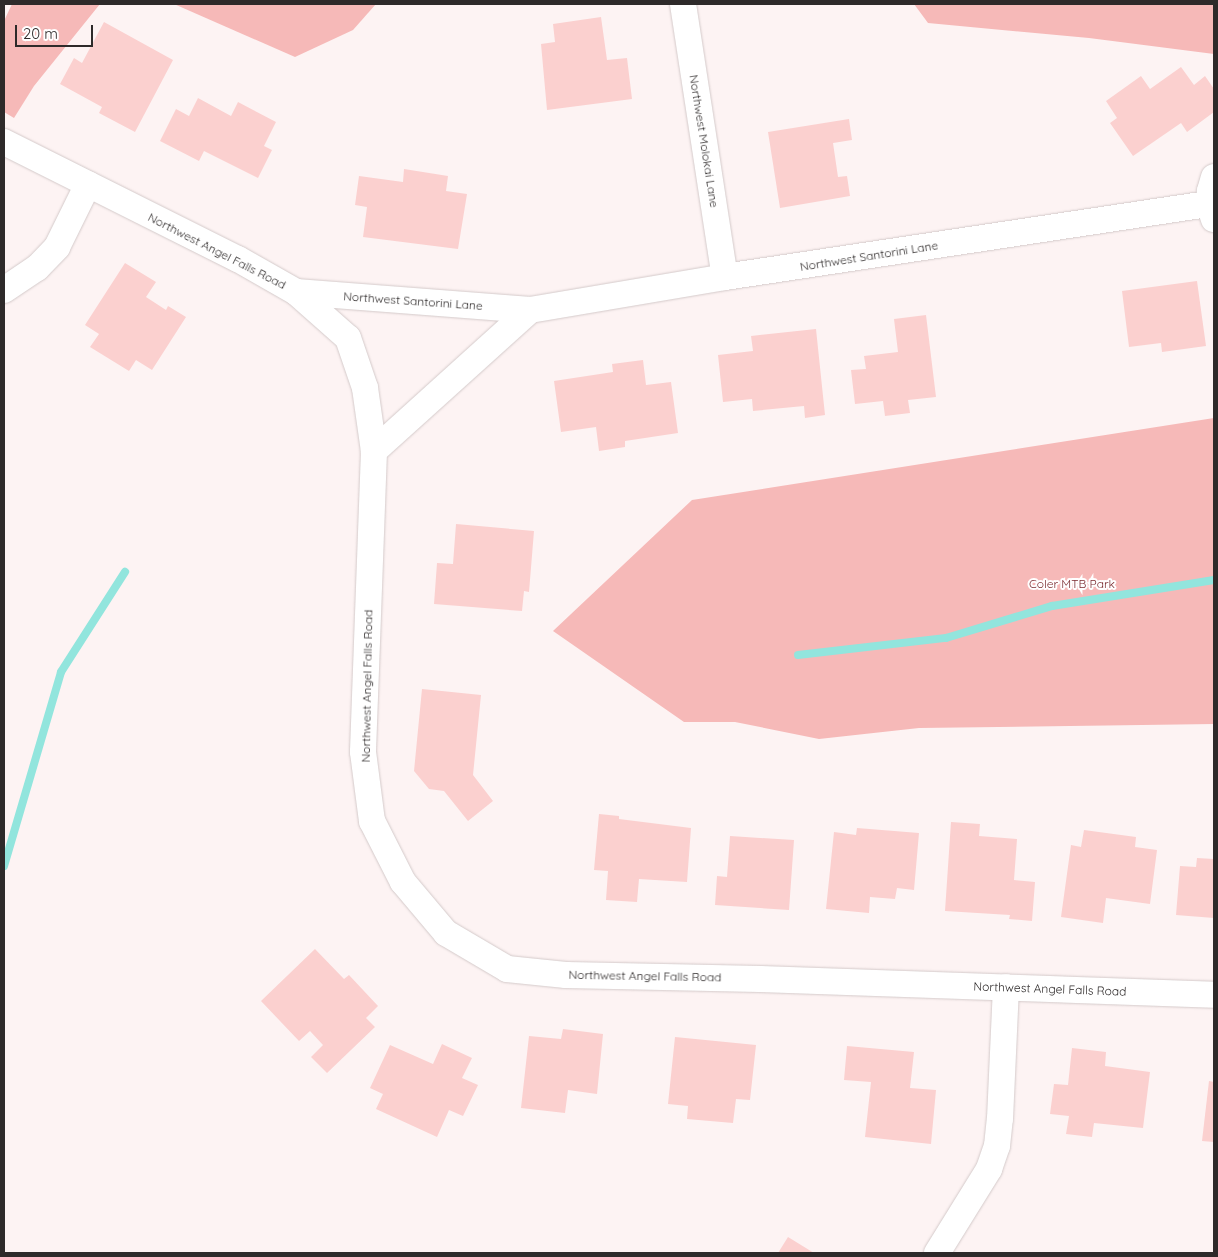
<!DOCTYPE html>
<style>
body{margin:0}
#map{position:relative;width:1218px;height:1257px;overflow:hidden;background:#fdf3f3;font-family:Quicksand,sans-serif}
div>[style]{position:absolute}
.green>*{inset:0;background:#f6b9b8}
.stream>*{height:8px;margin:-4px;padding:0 4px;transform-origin:4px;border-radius:4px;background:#92e5dd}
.building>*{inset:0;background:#fbd0cf}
.roads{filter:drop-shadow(0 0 1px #d4caca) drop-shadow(0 0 1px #d4caca)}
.street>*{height:26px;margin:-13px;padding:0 13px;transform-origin:13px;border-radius:13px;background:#fff}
span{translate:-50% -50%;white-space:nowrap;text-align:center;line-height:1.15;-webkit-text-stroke:4px #fff;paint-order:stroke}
.street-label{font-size:12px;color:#2e2a2a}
.park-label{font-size:12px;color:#7b2b30}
.frame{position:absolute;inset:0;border:5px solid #2e2a2a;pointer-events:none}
.scale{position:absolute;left:15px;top:25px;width:78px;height:22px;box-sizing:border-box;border:2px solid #2e2a2a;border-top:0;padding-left:6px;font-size:15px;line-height:18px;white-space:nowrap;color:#2e2a2a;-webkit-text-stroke:4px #fff;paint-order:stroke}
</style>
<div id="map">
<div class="green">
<i style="clip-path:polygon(12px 4px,100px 4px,34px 86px,14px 118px,4px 112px,4px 21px)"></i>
<i style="clip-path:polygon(174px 4px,376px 4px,353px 30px,295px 57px)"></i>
<i style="clip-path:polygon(914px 4px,1214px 4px,1214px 54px,1089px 38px,928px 23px)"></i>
<i style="clip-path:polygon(1214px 418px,1214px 724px,919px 728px,819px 739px,735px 722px,684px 722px,553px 631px,692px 500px)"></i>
</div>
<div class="stream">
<i style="left:798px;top:655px;width:149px;rotate:-6.6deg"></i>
<i style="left:946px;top:638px;width:111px;rotate:-16.8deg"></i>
<i style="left:1052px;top:606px;width:164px;rotate:-9.1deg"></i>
<i style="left:4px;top:866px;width:202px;rotate:-73.6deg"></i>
<i style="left:61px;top:672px;width:119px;rotate:-57.4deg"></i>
</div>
<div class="building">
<i style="clip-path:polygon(601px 17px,607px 60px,627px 58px,632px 99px,547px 110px,541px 44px,555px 42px,553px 24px)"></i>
<i style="clip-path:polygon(104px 22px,173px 60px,135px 132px,99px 113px,102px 107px,60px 84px,74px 58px,82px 63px)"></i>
<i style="clip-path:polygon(1181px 67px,1194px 85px,1205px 76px,1214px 89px,1214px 112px,1187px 132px,1181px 123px,1133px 156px,1110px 123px,1117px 118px,1106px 101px,1141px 76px,1150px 89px)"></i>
<i style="clip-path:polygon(198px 98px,231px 116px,238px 102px,276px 122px,264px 146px,272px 150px,258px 178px,204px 151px,199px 161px,160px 141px,176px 109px,189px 116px)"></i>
<i style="clip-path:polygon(849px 119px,852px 140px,833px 143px,838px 177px,847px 176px,850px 196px,780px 208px,768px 132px)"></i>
<i style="clip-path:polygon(404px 169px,448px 176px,446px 191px,467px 194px,458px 249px,363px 237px,367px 207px,355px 205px,359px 176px,403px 182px)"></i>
<i style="clip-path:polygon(125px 263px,156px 282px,146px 297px,166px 310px,168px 306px,186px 317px,152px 370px,136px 360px,129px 371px,90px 347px,99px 334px,85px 325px)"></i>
<i style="clip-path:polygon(1197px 281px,1206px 346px,1162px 352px,1161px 343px,1129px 347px,1122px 291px)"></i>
<i style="clip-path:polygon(926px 315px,936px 397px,908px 400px,910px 413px,885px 416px,883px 401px,855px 404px,851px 370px,866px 369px,864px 356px,898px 352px,894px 319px)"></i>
<i style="clip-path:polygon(816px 329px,825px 415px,805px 418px,804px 406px,753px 411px,752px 399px,723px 402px,718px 355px,753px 351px,751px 336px)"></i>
<i style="clip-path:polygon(643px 360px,646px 385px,671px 382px,678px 433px,625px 441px,625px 447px,599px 451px,596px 427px,561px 432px,554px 381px,613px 372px,612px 364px)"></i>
<i style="clip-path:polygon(456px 524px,534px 531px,529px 592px,524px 591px,522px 611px,434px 604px,437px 563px,453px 564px)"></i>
<i style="clip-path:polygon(422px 689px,481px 695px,473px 775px,493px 801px,468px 821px,444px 791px,429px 789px,414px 771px)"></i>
<i style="clip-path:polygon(599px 814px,619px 816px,619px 819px,691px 828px,687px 882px,639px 879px,637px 902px,606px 900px,608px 871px,594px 870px)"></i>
<i style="clip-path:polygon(951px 822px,980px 824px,979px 836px,1017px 839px,1014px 880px,1035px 882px,1032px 921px,1009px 919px,1010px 915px,945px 911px)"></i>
<i style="clip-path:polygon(857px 828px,919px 833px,914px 890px,897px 888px,895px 899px,870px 897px,869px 913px,826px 909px,834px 832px,856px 835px)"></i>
<i style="clip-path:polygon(1084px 830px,1136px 837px,1135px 847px,1157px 850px,1150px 904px,1106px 898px,1103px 923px,1061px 917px,1071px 845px,1081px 847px)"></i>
<i style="clip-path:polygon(730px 836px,794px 840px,789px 910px,715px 905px,717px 876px,727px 877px)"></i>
<i style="clip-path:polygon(1197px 858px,1214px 859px,1214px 918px,1176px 915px,1180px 866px,1196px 867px)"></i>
<i style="clip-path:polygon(315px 949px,344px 979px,349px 975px,378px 1006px,366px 1018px,375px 1027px,327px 1073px,311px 1057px,323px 1045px,310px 1031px,299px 1041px,261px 1001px)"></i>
<i style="clip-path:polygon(563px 1029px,603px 1034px,597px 1094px,568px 1090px,565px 1113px,521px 1108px,529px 1036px,561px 1039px)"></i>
<i style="clip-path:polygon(675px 1037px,756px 1045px,750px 1100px,736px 1099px,733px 1123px,687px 1119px,688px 1106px,668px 1104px)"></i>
<i style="clip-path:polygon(442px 1044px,472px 1058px,462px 1078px,478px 1085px,463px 1116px,449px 1110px,437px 1137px,376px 1109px,383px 1094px,370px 1088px,390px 1045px,433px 1064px)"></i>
<i style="clip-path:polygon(847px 1046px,914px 1052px,910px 1088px,936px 1090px,931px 1144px,865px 1137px,871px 1082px,844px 1080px)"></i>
<i style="clip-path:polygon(1072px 1048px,1106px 1052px,1105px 1066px,1150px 1072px,1143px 1128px,1094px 1123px,1092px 1137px,1066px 1134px,1069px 1116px,1050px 1114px,1054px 1084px,1068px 1085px)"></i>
<i style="clip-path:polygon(1209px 1081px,1214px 1082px,1214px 1142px,1202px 1141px)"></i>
<i style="clip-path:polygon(788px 1237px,814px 1253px,778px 1253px)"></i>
</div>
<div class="roads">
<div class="street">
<i style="left:683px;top:4px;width:276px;rotate:81.3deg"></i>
<i style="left:4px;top:142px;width:262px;rotate:26.6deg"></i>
<i style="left:238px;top:259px;width:67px;rotate:29.6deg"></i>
<i style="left:296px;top:292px;width:69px;rotate:41.5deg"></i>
<i style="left:348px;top:338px;width:53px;rotate:71.2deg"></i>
<i style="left:365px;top:388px;width:64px;rotate:81.9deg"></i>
<i style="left:374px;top:451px;width:301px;rotate:92.1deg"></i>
<i style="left:363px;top:752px;width:70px;rotate:82.6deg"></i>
<i style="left:372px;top:821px;width:68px;rotate:63.1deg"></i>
<i style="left:403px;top:882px;width:67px;rotate:49.9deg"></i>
<i style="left:446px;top:933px;width:71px;rotate:30.5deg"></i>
<i style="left:507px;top:969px;width:59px;rotate:5.8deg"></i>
<i style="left:566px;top:975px;width:194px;rotate:1.2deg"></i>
<i style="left:760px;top:979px;width:454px;rotate:2deg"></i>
<i style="left:1214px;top:177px;width:15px;rotate:106deg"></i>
<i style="left:1210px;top:191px;width:13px;rotate:94deg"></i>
<i style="left:1209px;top:204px;width:16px;rotate:72deg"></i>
<i style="left:4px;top:290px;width:40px;rotate:-34deg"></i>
<i style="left:37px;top:268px;width:29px;rotate:-46deg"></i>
<i style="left:57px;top:247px;width:70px;rotate:-63.8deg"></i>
<i style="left:296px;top:292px;width:235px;rotate:4.4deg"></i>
<i style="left:530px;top:310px;width:198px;rotate:-9.6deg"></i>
<i style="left:725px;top:277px;width:489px;rotate:-8.6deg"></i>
<i style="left:374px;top:451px;width:210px;rotate:-42.1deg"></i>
<i style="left:937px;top:1253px;width:99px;rotate:-58.2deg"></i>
<i style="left:989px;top:1169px;width:24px;rotate:-71deg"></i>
<i style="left:997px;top:1146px;width:27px;rotate:-84deg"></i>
<i style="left:1000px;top:1119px;width:132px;rotate:-87.4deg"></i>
</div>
</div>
<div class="street-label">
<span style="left:704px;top:141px;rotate:81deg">Northwest Molokai Lane</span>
<span style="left:217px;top:251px;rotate:27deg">Northwest Angel Falls Road</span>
<span style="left:869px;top:256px;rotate:-9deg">Northwest Santorini Lane</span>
<span style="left:413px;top:301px;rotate:4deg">Northwest Santorini Lane</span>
<span style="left:367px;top:686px;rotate:-89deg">Northwest Angel Falls Road</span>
<span style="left:645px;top:976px;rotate:1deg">Northwest Angel Falls Road</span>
<span style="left:1050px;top:989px;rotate:2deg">Northwest Angel Falls Road</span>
</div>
<div class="park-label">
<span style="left:1072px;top:584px">Coler MTB Park</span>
</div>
<div class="frame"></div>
<div class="scale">20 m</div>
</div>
